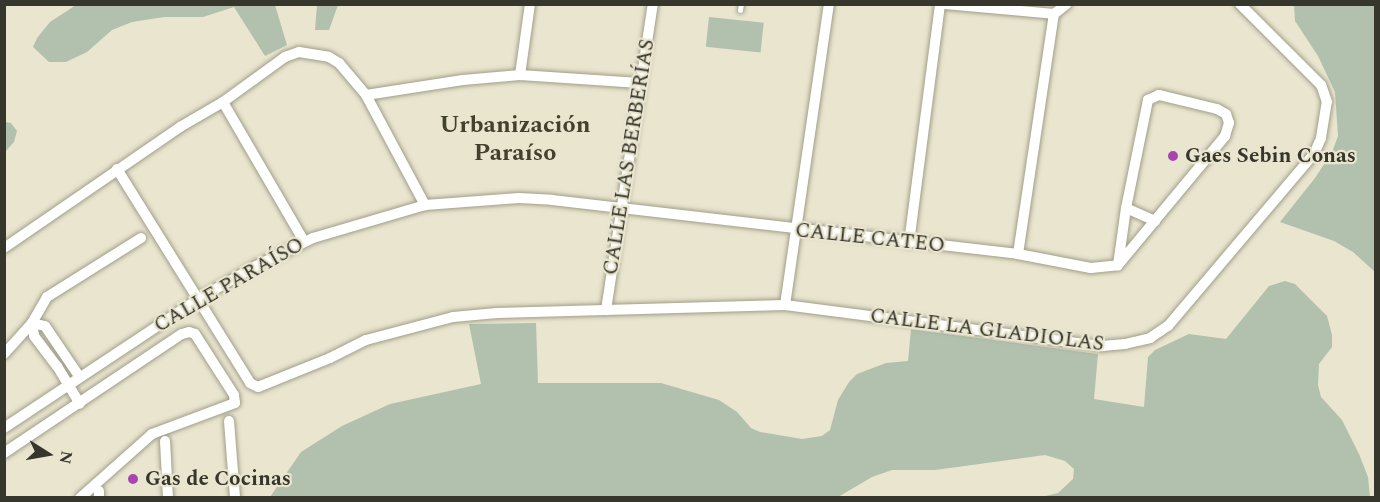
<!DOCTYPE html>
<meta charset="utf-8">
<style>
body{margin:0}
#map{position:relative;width:1380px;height:502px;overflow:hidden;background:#e9e5cf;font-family:Spectral,serif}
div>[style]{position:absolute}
.green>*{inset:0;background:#b2c0ae;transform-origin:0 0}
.roads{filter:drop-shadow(0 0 2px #a19e89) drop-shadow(0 0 2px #a19e89)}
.service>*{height:5px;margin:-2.5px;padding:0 2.5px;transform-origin:2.5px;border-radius:2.5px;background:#fff}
.minor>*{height:10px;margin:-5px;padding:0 5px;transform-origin:5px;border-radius:5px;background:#fff}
.dots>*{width:16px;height:16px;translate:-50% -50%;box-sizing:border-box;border:3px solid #e9e5cf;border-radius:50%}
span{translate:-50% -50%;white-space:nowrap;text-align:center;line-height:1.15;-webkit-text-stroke:4.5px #e9e5cf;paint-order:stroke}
.poi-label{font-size:21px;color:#37362d;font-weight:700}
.left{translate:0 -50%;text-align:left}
.street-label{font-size:21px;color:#37362d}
.quarter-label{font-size:24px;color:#43402e;font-weight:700}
.frame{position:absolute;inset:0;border:6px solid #37362d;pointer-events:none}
.north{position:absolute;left:18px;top:424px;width:60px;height:60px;-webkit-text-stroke:4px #e9e5cf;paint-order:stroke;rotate:101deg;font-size:16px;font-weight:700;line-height:24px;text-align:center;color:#37362d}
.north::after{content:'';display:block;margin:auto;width:21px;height:27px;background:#37362d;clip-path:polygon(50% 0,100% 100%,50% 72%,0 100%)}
</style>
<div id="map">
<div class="green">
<i style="clip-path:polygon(76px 5px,275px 5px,287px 45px,265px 56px,234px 7px,203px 17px,164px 17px,132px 22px,112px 30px,87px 52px,66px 62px,49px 62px,33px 47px,37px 38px,50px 22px)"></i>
<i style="clip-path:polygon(317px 5px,338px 5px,329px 30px,315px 30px)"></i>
<i style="clip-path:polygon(1294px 5px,1375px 5px,1375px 272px,1353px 252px,1334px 241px,1280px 222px,1315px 178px,1332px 152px,1338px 136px,1335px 92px,1318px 56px,1295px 21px)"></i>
<i style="left:709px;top:17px;width:55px;height:30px;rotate:6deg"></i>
<i style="clip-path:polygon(5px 122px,11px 123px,17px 131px,14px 142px,5px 152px)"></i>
<i style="clip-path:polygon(1285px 281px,1295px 284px,1327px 316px,1332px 335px,1332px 347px,1319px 364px,1318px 385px,1321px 397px,1342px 420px,1359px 454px,1368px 477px,1370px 497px,1041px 497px,1058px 493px,1073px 479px,1074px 469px,1065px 461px,1045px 455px,935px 470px,892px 470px,872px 477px,838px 497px,270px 497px,301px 452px,342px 426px,390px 404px,481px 384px,469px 324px,536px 323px,538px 383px,661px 383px,719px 400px,737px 412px,751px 428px,760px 432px,802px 439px,822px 436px,830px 430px,838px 400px,849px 382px,857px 374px,886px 363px,908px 361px,911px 329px,1098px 354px,1094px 399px,1144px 407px,1148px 357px,1155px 350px,1189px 334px,1226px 339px,1269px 286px)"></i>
</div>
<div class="roads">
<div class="service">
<i style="left:740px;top:10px;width:6px;rotate:-81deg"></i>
</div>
<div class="minor">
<i style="left:945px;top:4px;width:109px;rotate:5.2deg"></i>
<i style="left:1054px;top:14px;width:16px;rotate:-38deg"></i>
<i style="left:520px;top:75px;width:72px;rotate:-82deg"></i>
<i style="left:366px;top:95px;width:98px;rotate:-8.8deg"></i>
<i style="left:463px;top:80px;width:57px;rotate:-5deg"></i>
<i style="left:520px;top:75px;width:120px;rotate:3.8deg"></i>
<i style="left:223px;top:102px;width:161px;rotate:59.8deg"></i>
<i style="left:117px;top:169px;width:252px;rotate:58.1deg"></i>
<i style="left:250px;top:383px;width:9px;rotate:27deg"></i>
<i style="left:258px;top:387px;width:78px;rotate:-21.9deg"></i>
<i style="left:330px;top:358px;width:40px;rotate:-26.6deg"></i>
<i style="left:366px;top:340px;width:90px;rotate:-14.8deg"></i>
<i style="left:453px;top:317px;width:44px;rotate:-5.2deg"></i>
<i style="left:497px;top:313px;width:288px;rotate:-1.6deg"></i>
<i style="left:785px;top:305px;width:320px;rotate:7.4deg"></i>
<i style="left:1102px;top:346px;width:23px;rotate:-5deg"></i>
<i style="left:1125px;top:344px;width:26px;rotate:-13deg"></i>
<i style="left:1150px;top:338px;width:22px;rotate:-34deg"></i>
<i style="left:1168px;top:326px;width:226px;rotate:-49.7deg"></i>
<i style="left:1314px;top:154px;width:17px;rotate:-66deg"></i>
<i style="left:1321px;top:138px;width:36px;rotate:-81deg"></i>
<i style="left:1327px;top:102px;width:18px;rotate:-109deg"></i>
<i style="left:1321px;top:85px;width:115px;rotate:-135deg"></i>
<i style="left:1126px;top:208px;width:32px;rotate:24deg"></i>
<i style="left:909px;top:243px;width:241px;rotate:-82.6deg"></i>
<i style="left:4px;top:248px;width:214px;rotate:-34.5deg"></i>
<i style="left:180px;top:127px;width:50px;rotate:-30.2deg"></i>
<i style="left:223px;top:102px;width:77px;rotate:-36deg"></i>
<i style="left:285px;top:57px;width:15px;rotate:-20deg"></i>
<i style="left:299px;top:52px;width:30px;rotate:9deg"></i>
<i style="left:329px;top:57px;width:12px;rotate:31deg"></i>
<i style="left:339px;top:63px;width:42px;rotate:49.8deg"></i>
<i style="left:366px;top:95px;width:125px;rotate:61.8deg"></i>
<i style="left:1018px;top:254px;width:243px;rotate:-81.5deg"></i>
<i style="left:785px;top:305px;width:304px;rotate:-81.7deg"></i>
<i style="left:606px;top:310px;width:310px;rotate:-81.3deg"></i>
<i style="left:4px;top:354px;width:42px;rotate:-47.9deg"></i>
<i style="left:32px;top:323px;width:30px;rotate:-60deg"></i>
<i style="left:47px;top:297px;width:111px;rotate:-32.1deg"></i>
<i style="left:79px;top:376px;width:60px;rotate:-124.2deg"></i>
<i style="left:45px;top:326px;width:13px;rotate:-167deg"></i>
<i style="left:32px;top:323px;width:13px;rotate:81deg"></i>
<i style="left:34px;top:336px;width:38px;rotate:53deg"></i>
<i style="left:57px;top:366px;width:44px;rotate:58.8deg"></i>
<i style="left:229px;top:421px;width:77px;rotate:85.5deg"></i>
<i style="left:4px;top:428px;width:233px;rotate:-33.6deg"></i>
<i style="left:198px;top:299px;width:67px;rotate:-29.6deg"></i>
<i style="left:256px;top:266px;width:64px;rotate:-26.2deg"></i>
<i style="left:313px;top:238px;width:117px;rotate:-16.4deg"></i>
<i style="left:425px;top:205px;width:94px;rotate:-4.3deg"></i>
<i style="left:519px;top:198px;width:33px;rotate:3deg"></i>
<i style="left:552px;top:200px;width:469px;rotate:6.6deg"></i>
<i style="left:1018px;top:254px;width:74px;rotate:10.9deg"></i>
<i style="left:1091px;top:268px;width:27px;rotate:-6deg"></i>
<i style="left:1118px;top:265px;width:168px;rotate:-50.3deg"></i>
<i style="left:1225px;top:136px;width:14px;rotate:-73deg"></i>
<i style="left:1229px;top:123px;width:9px;rotate:-108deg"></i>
<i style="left:1226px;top:114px;width:10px;rotate:-151deg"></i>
<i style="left:1217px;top:109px;width:60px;rotate:-166.4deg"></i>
<i style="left:1159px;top:95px;width:12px;rotate:156deg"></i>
<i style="left:1148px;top:100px;width:110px;rotate:101.5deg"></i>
<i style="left:1126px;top:208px;width:58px;rotate:98deg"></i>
<i style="left:165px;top:441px;width:57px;rotate:87deg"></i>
<i style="left:4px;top:453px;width:214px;rotate:-33.8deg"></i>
<i style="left:182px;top:334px;width:7px;rotate:-16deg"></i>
<i style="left:189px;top:332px;width:6px;rotate:18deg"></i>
<i style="left:195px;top:334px;width:72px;rotate:57.4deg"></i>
<i style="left:234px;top:395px;width:8px;rotate:83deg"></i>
<i style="left:235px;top:403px;width:89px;rotate:159.5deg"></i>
<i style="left:152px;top:434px;width:96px;rotate:138.4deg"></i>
<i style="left:99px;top:491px;width:7px;rotate:90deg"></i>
</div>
</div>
<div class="dots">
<i style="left:1173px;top:156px;background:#a646ae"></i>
<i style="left:133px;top:479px;background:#a646ae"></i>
</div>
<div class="poi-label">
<span class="left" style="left:1185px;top:156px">Gaes Sebin Conas</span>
<span class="left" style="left:145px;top:479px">Gas de Cocinas</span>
</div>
<div class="street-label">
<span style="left:629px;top:157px;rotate:-81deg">CALLE LAS BERBERÍAS</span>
<span style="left:870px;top:238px;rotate:6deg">CALLE CATEO</span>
<span style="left:229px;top:285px;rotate:-30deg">CALLE PARAÍSO</span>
<span style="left:987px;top:330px;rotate:7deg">CALLE LA GLADIOLAS</span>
</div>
<div class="quarter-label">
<span style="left:515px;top:140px">Urbanización<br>Paraíso</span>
</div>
<div class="frame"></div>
<div class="north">N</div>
</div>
